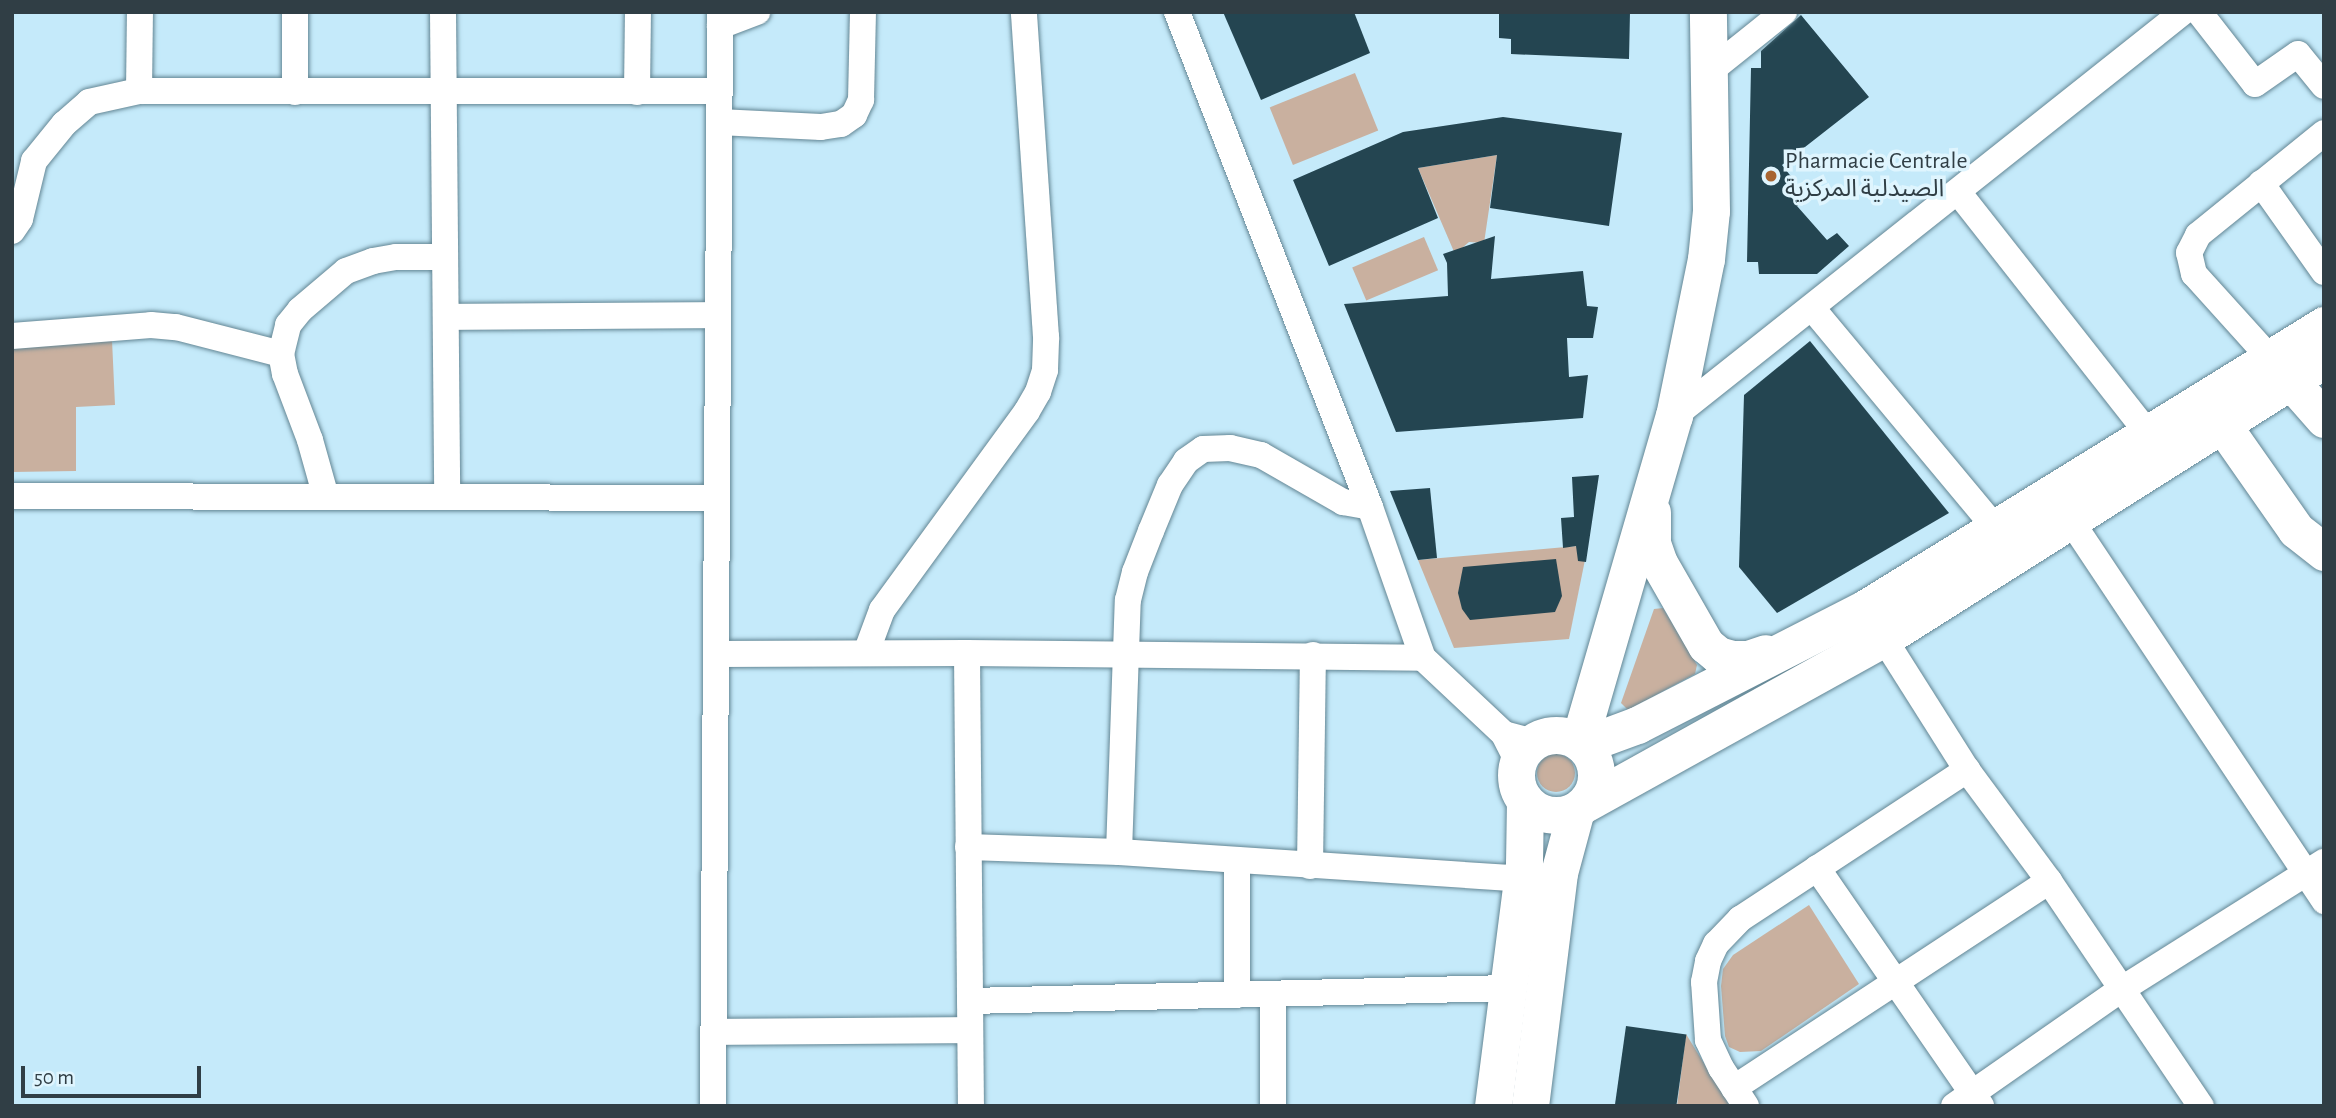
<!DOCTYPE html>
<meta charset="utf-8">
<style>
body{margin:0}
#map{position:relative;width:2336px;height:1118px;overflow:hidden;background:#c5eafa;font-family:"Alegreya Sans","Noto Sans Arabic",sans-serif}
div>[style]{position:absolute}
.green>*{inset:0;background:#c9b09f;transform-origin:0 0}
.round{border-radius:50%}
.building>*{inset:0;background:#244551;transform-origin:0 0}
.roads{filter:drop-shadow(0 0 2px #638694) drop-shadow(0 0 2px #638694)}
.street>*{height:26px;margin:-13px;padding:0 13px;transform-origin:13px;border-radius:13px;background:#fff}
.secondary>*{height:37px;margin:-18.5px;padding:0 18.5px;transform-origin:18.5px;border-radius:18.5px;background:#fff}
.secondary>.ring{margin:-18.5px;padding:0;box-sizing:content-box;background:none;border:37px solid #fff;border-radius:50%}
.dots>*{width:19px;height:19px;translate:-50% -50%;box-sizing:border-box;border:4px solid #dff5fe;border-radius:50%}
span{translate:-50% -50%;white-space:nowrap;text-align:center;line-height:1.15;-webkit-text-stroke:7px #dff5fe;paint-order:stroke}
.poi-label{font-size:24px;color:#303e45}
.left{translate:0 -50%;text-align:left}
.frame{position:absolute;inset:0;border:14px solid #303e45;pointer-events:none}
.scale{position:absolute;left:21px;top:1066px;width:180px;height:32px;box-sizing:border-box;border:4px solid #303e45;border-top:0;padding-left:9px;font-size:21px;line-height:24px;white-space:nowrap;color:#303e45;-webkit-text-stroke:5px #dff5fe;paint-order:stroke}
</style>
<div id="map">
<div class="green">
<i style="left:1355px;top:73px;width:62px;height:92px;rotate:68deg"></i>
<i style="clip-path:polygon(1497px 155px,1484px 243px,1469px 242px,1455px 254px,1418px 168px)"></i>
<i style="left:1424px;top:237px;width:36px;height:78px;rotate:67deg"></i>
<i style="clip-path:polygon(112px 340px,115px 405px,76px 407px,76px 471px,12px 472px,12px 346px)"></i>
<i style="clip-path:polygon(1588px 545px,1569px 639px,1454px 648px,1418px 560px)"></i>
<i style="clip-path:polygon(1663px 608px,1697px 665px,1695px 674px,1628px 710px,1621px 703px,1654px 609px)"></i>
<i class="round" style="left:1537px;top:754px;width:38px;height:38px"></i>
<i style="clip-path:polygon(1809px 905px,1859px 984px,1761px 1051px,1740px 1052px,1729px 1047px,1725px 1036px,1721px 986px,1723px 969px,1733px 955px)"></i>
<i style="clip-path:polygon(1686px 1034px,1730px 1106px,1677px 1106px)"></i>
</div>
<div class="building">
<i style="clip-path:polygon(1223px 12px,1354px 12px,1370px 53px,1261px 100px)"></i>
<i style="clip-path:polygon(1499px 12px,1630px 12px,1629px 59px,1511px 54px,1511px 39px,1499px 38px)"></i>
<i style="clip-path:polygon(1801px 15px,1869px 97px,1782px 165px,1808px 198px,1797px 206px,1827px 240px,1837px 233px,1849px 246px,1817px 274px,1759px 274px,1758px 262px,1747px 262px,1751px 68px,1761px 68px,1761px 51px)"></i>
<i style="clip-path:polygon(1503px 117px,1622px 133px,1609px 226px,1490px 208px,1497px 155px,1418px 168px,1438px 218px,1329px 266px,1293px 180px,1403px 132px)"></i>
<i style="clip-path:polygon(1495px 236px,1491px 279px,1583px 271px,1587px 306px,1598px 307px,1593px 338px,1567px 338px,1569px 377px,1588px 375px,1583px 418px,1396px 432px,1344px 304px,1448px 296px,1447px 263px,1443px 254px)"></i>
<i style="clip-path:polygon(1810px 341px,1949px 513px,1777px 613px,1739px 567px,1744px 395px)"></i>
<i style="clip-path:polygon(1599px 475px,1586px 562px,1578px 561px,1576px 546px,1563px 548px,1561px 518px,1574px 517px,1572px 477px)"></i>
<i style="clip-path:polygon(1430px 488px,1437px 558px,1418px 560px,1390px 491px)"></i>
<i style="clip-path:polygon(1556px 559px,1562px 596px,1555px 612px,1470px 620px,1462px 609px,1458px 593px,1463px 567px)"></i>
<i style="left:1626px;top:1026px;width:61px;height:81px;rotate:8deg"></i>
</div>
<div class="roads">
<div class="street">
<i style="left:295px;top:12px;width:80px;rotate:90deg"></i>
<i style="left:443px;top:12px;width:485px;rotate:89.5deg"></i>
<i style="left:1177px;top:12px;width:531px;rotate:68.7deg"></i>
<i style="left:1370px;top:507px;width:160px;rotate:70.7deg"></i>
<i style="left:2199px;top:12px;width:91px;rotate:52.1deg"></i>
<i style="left:2255px;top:84px;width:52px;rotate:-34.9deg"></i>
<i style="left:2298px;top:54px;width:41px;rotate:50.9deg"></i>
<i style="left:720px;top:26px;width:40px;rotate:-21deg"></i>
<i style="left:1709px;top:72px;width:96px;rotate:-38.7deg"></i>
<i style="left:139px;top:91px;width:79px;rotate:-89.3deg"></i>
<i style="left:637px;top:92px;width:80px;rotate:-89.3deg"></i>
<i style="left:719px;top:122px;width:102px;rotate:2.8deg"></i>
<i style="left:821px;top:127px;width:20px;rotate:-9deg"></i>
<i style="left:841px;top:124px;width:16px;rotate:-35deg"></i>
<i style="left:854px;top:115px;width:17px;rotate:-65deg"></i>
<i style="left:861px;top:100px;width:88px;rotate:-88.7deg"></i>
<i style="left:2261px;top:183px;width:109px;rotate:54.7deg"></i>
<i style="left:1958px;top:192px;width:305px;rotate:51.8deg"></i>
<i style="left:12px;top:231px;width:14px;rotate:-56deg"></i>
<i style="left:20px;top:219px;width:60px;rotate:-76.4deg"></i>
<i style="left:34px;top:161px;width:48px;rotate:-51deg"></i>
<i style="left:64px;top:124px;width:33px;rotate:-41deg"></i>
<i style="left:89px;top:102px;width:51px;rotate:-12.4deg"></i>
<i style="left:139px;top:91px;width:580px"></i>
<i style="left:1812px;top:308px;width:286px;rotate:50.2deg"></i>
<i style="left:446px;top:317px;width:272px;rotate:-0.4deg"></i>
<i style="left:12px;top:336px;width:139px;rotate:-4.5deg"></i>
<i style="left:151px;top:325px;width:25px;rotate:5deg"></i>
<i style="left:176px;top:327px;width:108px;rotate:14.4deg"></i>
<i style="left:2270px;top:358px;width:113px;rotate:-132.1deg"></i>
<i style="left:2194px;top:274px;width:22px;rotate:-103deg"></i>
<i style="left:2189px;top:253px;width:20px;rotate:-63deg"></i>
<i style="left:2198px;top:235px;width:162px;rotate:-39deg"></i>
<i style="left:1674px;top:416px;width:650px;rotate:-38.44deg"></i>
<i style="left:12px;top:496px;width:705px;rotate:0.16deg"></i>
<i style="left:326px;top:497px;width:59px;rotate:-105.7deg"></i>
<i style="left:310px;top:440px;width:71px;rotate:-110.7deg"></i>
<i style="left:285px;top:374px;width:20px;rotate:-101deg"></i>
<i style="left:281px;top:354px;width:30px;rotate:-76deg"></i>
<i style="left:288px;top:325px;width:19px;rotate:-51deg"></i>
<i style="left:300px;top:310px;width:60px;rotate:-40.3deg"></i>
<i style="left:346px;top:271px;width:29px;rotate:-20deg"></i>
<i style="left:373px;top:261px;width:23px;rotate:-10deg"></i>
<i style="left:396px;top:257px;width:49px"></i>
<i style="left:2071px;top:521px;width:457px;rotate:56.3deg"></i>
<i style="left:1874px;top:623px;width:174px;rotate:57.7deg"></i>
<i style="left:1967px;top:770px;width:138px;rotate:53.5deg"></i>
<i style="left:2049px;top:881px;width:272px;rotate:56deg"></i>
<i style="left:866px;top:653px;width:46px;rotate:-69.6deg"></i>
<i style="left:882px;top:610px;width:246px;rotate:-53.9deg"></i>
<i style="left:1027px;top:411px;width:22px;rotate:-60deg"></i>
<i style="left:1038px;top:392px;width:23px;rotate:-72deg"></i>
<i style="left:1045px;top:370px;width:33px;rotate:-88deg"></i>
<i style="left:1046px;top:337px;width:326px;rotate:-93.9deg"></i>
<i style="left:967px;top:653px;width:453px;rotate:89.5deg"></i>
<i style="left:716px;top:654px;width:251px;rotate:-0.2deg"></i>
<i style="left:967px;top:653px;width:456px;rotate:0.6deg"></i>
<i style="left:1423px;top:658px;width:111px;rotate:43.2deg"></i>
<i style="left:1518px;top:762px;width:31px;rotate:-117deg"></i>
<i style="left:1504px;top:734px;width:31px;rotate:15deg"></i>
<i style="left:968px;top:847px;width:151px;rotate:1.9deg"></i>
<i style="left:1119px;top:852px;width:404px;rotate:3.8deg"></i>
<i style="left:1119px;top:852px;width:252px;rotate:-88deg"></i>
<i style="left:1128px;top:600px;width:29px;rotate:-76deg"></i>
<i style="left:1135px;top:572px;width:44px;rotate:-68.7deg"></i>
<i style="left:1151px;top:531px;width:50px;rotate:-67.6deg"></i>
<i style="left:1170px;top:485px;width:29px;rotate:-56deg"></i>
<i style="left:1186px;top:461px;width:21px;rotate:-35deg"></i>
<i style="left:1203px;top:449px;width:27px;rotate:-2deg"></i>
<i style="left:1230px;top:448px;width:32px;rotate:13deg"></i>
<i style="left:1261px;top:455px;width:95px;rotate:29.8deg"></i>
<i style="left:1343px;top:502px;width:27px;rotate:10deg"></i>
<i style="left:1237px;top:860px;width:135px;rotate:90deg"></i>
<i style="left:1310px;top:866px;width:211px;rotate:-89.2deg"></i>
<i style="left:1817px;top:868px;width:289px;rotate:55.4deg"></i>
<i style="left:1273px;top:994px;width:112px;rotate:90deg"></i>
<i style="left:970px;top:1001px;width:538px;rotate:-1.38deg"></i>
<i style="left:714px;top:1032px;width:256px;rotate:-0.4deg"></i>
<i style="left:1734px;top:1088px;width:377px;rotate:-33.3deg"></i>
<i style="left:713px;top:1106px;width:1094px;rotate:-89.63deg"></i>
<i style="left:1746px;top:1106px;width:45px;rotate:-123.3deg"></i>
<i style="left:1721px;top:1068px;width:31px;rotate:-115deg"></i>
<i style="left:1708px;top:1040px;width:58px;rotate:-93.9deg"></i>
<i style="left:1704px;top:982px;width:21px;rotate:-79deg"></i>
<i style="left:1708px;top:961px;width:19px;rotate:-65deg"></i>
<i style="left:1716px;top:944px;width:35px;rotate:-46deg"></i>
<i style="left:1740px;top:919px;width:272px;rotate:-33.3deg"></i>
<i style="left:1954px;top:1106px;width:205px;rotate:-34.9deg"></i>
<i style="left:2122px;top:989px;width:239px;rotate:-32.2deg"></i>
</div>
<div class="secondary">
<i style="left:2274px;top:362px;width:76px;rotate:48.7deg"></i>
<i style="left:2210px;top:407px;width:150px;rotate:55deg"></i>
<i style="left:2296px;top:530px;width:36px;rotate:38deg"></i>
<i style="left:1652px;top:512px;width:31px;rotate:90deg"></i>
<i style="left:1652px;top:543px;width:21px;rotate:71deg"></i>
<i style="left:1659px;top:563px;width:95px;rotate:60.2deg"></i>
<i style="left:1706px;top:645px;width:16px;rotate:40deg"></i>
<i style="left:1718px;top:655px;width:15px;rotate:16deg"></i>
<i style="left:1732px;top:659px;width:16px"></i>
<i style="left:1748px;top:659px;width:18px;rotate:-19deg"></i>
<i class="ring" style="left:1516px;top:735px;width:43px;height:43px"></i>
<i style="left:1579px;top:742px;width:340px;rotate:-73.8deg"></i>
<i style="left:1674px;top:416px;width:160px;rotate:-78.5deg"></i>
<i style="left:1706px;top:259px;width:48px;rotate:-84.1deg"></i>
<i style="left:1711px;top:211px;width:199px;rotate:-90.9deg"></i>
<i style="left:1583px;top:745px;width:58px;rotate:-20.3deg"></i>
<i style="left:1637px;top:725px;width:255px;rotate:-27.1deg"></i>
<i style="left:1864px;top:609px;width:541px;rotate:-31.69deg"></i>
<i style="left:1586px;top:803px;width:341px;rotate:-29deg"></i>
<i style="left:1884px;top:638px;width:520px;rotate:-32.29deg"></i>
<i style="left:1493px;top:1106px;width:244px;rotate:-82.7deg"></i>
<i style="left:1524px;top:864px;width:63px;rotate:-89.1deg"></i>
<i style="left:1530px;top:1106px;width:235px;rotate:-82.9deg"></i>
<i style="left:1559px;top:873px;width:65px;rotate:-74.9deg"></i>
</div>
</div>
<div class="dots">
<i style="left:1771px;top:176px;background:#a86532"></i>
</div>
<div class="poi-label">
<span class="left" style="left:1785px;top:176px">Pharmacie Centrale<br>الصيدلية المركزية</span>
</div>
<div class="frame"></div>
<div class="scale">50 m</div>
</div>
